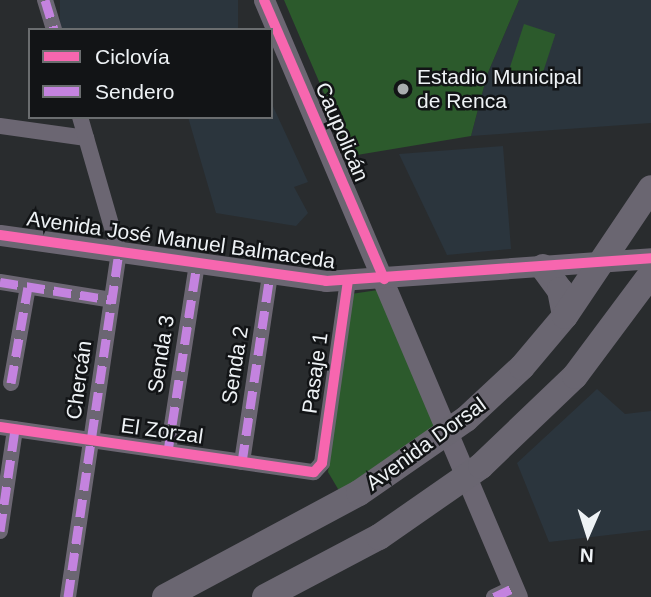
<!DOCTYPE html>
<meta charset="utf-8">
<style>
body{margin:0}
#map{position:relative;width:651px;height:597px;overflow:hidden;background:#292c2e;font-family:Helvetica,sans-serif}
div>[style]{position:absolute}
.built>*{inset:0;background:#2b353d;transform-origin:0 0}
.green>*{inset:0;background:#2c5a2c;transform-origin:0 0}
.minor>*{height:16px;margin:-8px;padding:0 8px;transform-origin:8px;border-radius:8px;background:#6b6672}
.tertiary>*{height:21px;margin:-10.5px;padding:0 10.5px;transform-origin:10.5px;border-radius:10.5px;background:#6b6672}
.primary>*{height:26px;margin:-13px;padding:0 13px;transform-origin:13px;border-radius:13px;background:#6a6671}
.quiet>*{height:9px;margin-top:-4.5px;transform-origin:0;background:repeating-linear-gradient(90deg,#c483df 0 18px,transparent 0 27px)}
.cycleway>*{height:10px;margin:-5px;padding:0 5px;transform-origin:5px;border-radius:5px;background:#f766af}
.dots>*{width:19px;height:19px;translate:-50% -50%;box-sizing:border-box;border:4px solid #121416;border-radius:50%}
span{translate:-50% -50%;white-space:nowrap;text-align:center;line-height:1.15;-webkit-text-stroke:5px #121416;paint-order:stroke}
.poi-label{font-size:21px;color:#eef2f5}
.left{translate:0 -50%;text-align:left}
.street-label{font-size:21px;color:#eef2f5}
.legend{position:absolute;left:28px;top:28px;width:245px;height:91px;box-sizing:border-box;background:#121416;border:2px solid #6a6d6f;margin:0;padding:9px 12px;list-style:none;font-size:21px;color:#eef2f5}
.legend li{display:flex;align-items:center;gap:14px;height:35px}
.legend b{width:35px;border:2px solid #6a6d6f}
.north{position:absolute;left:553px;top:499px;width:70px;height:70px;-webkit-text-stroke:5px #121416;paint-order:stroke;rotate:183deg;font-size:19px;font-weight:700;line-height:28px;text-align:center;color:#eef2f5}
.north::after{content:'';display:block;margin:auto;width:24px;height:32px;background:#eef2f5;clip-path:polygon(50% 0,100% 100%,50% 72%,0 100%)}
</style>
<div id="map">
<div class="built">
<i style="left:60px;top:0;width:178px;height:31px"></i>
<i style="clip-path:polygon(519px 0,651px 0,651px 123px,471px 136px,487px 75px)"></i>
<i style="clip-path:polygon(271px 102px,308px 182px,294px 187px,308px 213px,296px 226px,216px 213px,188px 117px,271px 117px)"></i>
<i style="clip-path:polygon(503px 146px,511px 249px,447px 255px,399px 154px)"></i>
<i style="clip-path:polygon(597px 389px,625px 414px,651px 411px,651px 530px,549px 542px,517px 463px)"></i>
</div>
<div class="green">
<i style="clip-path:polygon(284px 0,519px 0,487px 75px,471px 136px,351px 156px)"></i>
<i style="left:524px;top:24px;width:33px;height:55px;rotate:18deg"></i>
<i style="clip-path:polygon(378px 290px,438px 432px,341px 494px,328px 472px,351px 294px)"></i>
</div>
<div class="minor">
<i style="left:45px;top:0;width:31px;rotate:73deg"></i>
<i style="left:0;top:126px;width:87px;rotate:7.9deg"></i>
<i style="left:0;top:282px;width:113px;rotate:9.1deg"></i>
<i style="left:11px;top:383px;width:97px;rotate:-80deg"></i>
<i style="left:0;top:427px;width:317px;rotate:8.2deg"></i>
<i style="left:314px;top:472px;width:12px;rotate:-48deg"></i>
<i style="left:322px;top:463px;width:184px;rotate:-81.9deg"></i>
<i style="left:168px;top:451px;width:190px;rotate:-81.2deg"></i>
<i style="left:242px;top:462px;width:190px;rotate:-81.5deg"></i>
<i style="left:0;top:531px;width:103px;rotate:-81.6deg"></i>
<i style="left:68px;top:597px;width:349px;rotate:-81.6deg"></i>
<i style="left:119px;top:252px;width:141px;rotate:-106.1deg"></i>
<i style="left:494px;top:597px;width:21px;rotate:-25deg"></i>
</div>
<div class="tertiary">
<i style="left:264px;top:0;width:648px;rotate:67.03deg"></i>
<i style="left:0;top:235px;width:329px;rotate:8deg"></i>
<i style="left:326px;top:281px;width:326px;rotate:-4deg"></i>
</div>
<div class="primary">
<i style="left:543px;top:267px;width:29px;rotate:54deg"></i>
<i style="left:560px;top:290px;width:26px;rotate:79deg"></i>
<i style="left:165px;top:597px;width:220px;rotate:-28.2deg"></i>
<i style="left:359px;top:493px;width:130px;rotate:-34.7deg"></i>
<i style="left:466px;top:419px;width:76px;rotate:-42.9deg"></i>
<i style="left:522px;top:367px;width:67px;rotate:-49.9deg"></i>
<i style="left:565px;top:316px;width:154px;rotate:-56.1deg"></i>
<i style="left:265px;top:597px;width:129px;rotate:-27.8deg"></i>
<i style="left:379px;top:537px;width:124px;rotate:-34.8deg"></i>
<i style="left:481px;top:466px;width:130px;rotate:-43.8deg"></i>
<i style="left:575px;top:376px;width:127px;rotate:-53.3deg"></i>
</div>
<div class="quiet">
<i style="left:45px;top:0;width:31px;rotate:73deg"></i>
<i style="left:0;top:282px;width:113px;rotate:9.1deg"></i>
<i style="left:11px;top:383px;width:97px;rotate:-80deg"></i>
<i style="left:168px;top:451px;width:190px;rotate:-81.2deg"></i>
<i style="left:242px;top:462px;width:190px;rotate:-81.5deg"></i>
<i style="left:0;top:531px;width:103px;rotate:-81.6deg"></i>
<i style="left:68px;top:597px;width:349px;rotate:-81.6deg"></i>
<i style="left:494px;top:597px;width:21px;rotate:-25deg"></i>
</div>
<div class="cycleway">
<i style="left:264px;top:0;width:304px;rotate:66.7deg"></i>
<i style="left:0;top:235px;width:329px;rotate:8deg"></i>
<i style="left:326px;top:281px;width:326px;rotate:-4deg"></i>
<i style="left:0;top:427px;width:317px;rotate:8.2deg"></i>
<i style="left:314px;top:472px;width:12px;rotate:-48deg"></i>
<i style="left:322px;top:463px;width:184px;rotate:-81.9deg"></i>
</div>
<div class="dots">
<i style="left:403px;top:89px;background:#a9adaf"></i>
</div>
<div class="poi-label">
<span class="left" style="left:417px;top:89px">Estadio Municipal<br>de Renca</span>
</div>
<div class="street-label">
<span style="left:342px;top:132px;rotate:67deg">Caupolicán</span>
<span style="left:181px;top:240px;rotate:8deg">Avenida José Manuel Balmaceda</span>
<span style="left:161px;top:354px;rotate:-81deg">Senda 3</span>
<span style="left:235px;top:365px;rotate:-81deg">Senda 2</span>
<span style="left:315px;top:373px;rotate:-82deg">Pasaje 1</span>
<span style="left:79px;top:380px;rotate:-82deg">Chercán</span>
<span style="left:162px;top:431px;rotate:8deg">El Zorzal</span>
<span style="left:426px;top:444px;rotate:-36deg">Avenida Dorsal</span>
</div>
<ul class="legend">
<li><b style="height:9px;background:#f766af"></b>Ciclovía</li>
<li><b style="height:9px;background:#c483df"></b>Sendero</li>
</ul>
<div class="north">N</div>
</div>
